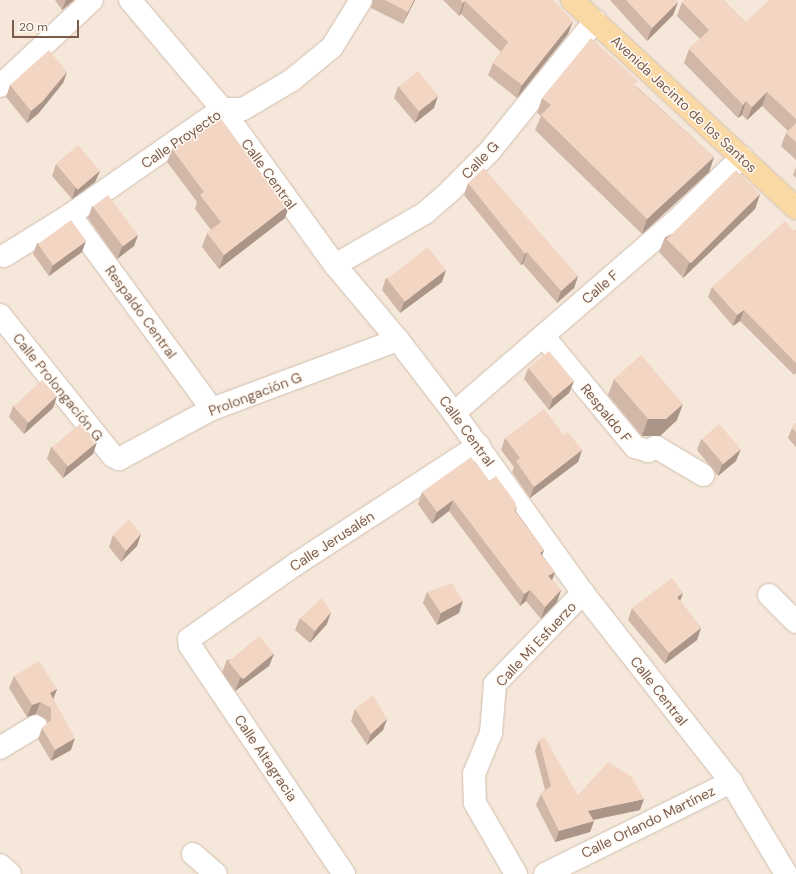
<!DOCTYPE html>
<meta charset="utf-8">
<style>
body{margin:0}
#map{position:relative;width:796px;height:874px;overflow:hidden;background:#fdf6ec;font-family:"DM Sans",sans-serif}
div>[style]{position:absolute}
.residential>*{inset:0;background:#f5e8da;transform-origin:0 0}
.roads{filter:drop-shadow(0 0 1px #d1beb0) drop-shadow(0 0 1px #d1beb0)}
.minor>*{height:22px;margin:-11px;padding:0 11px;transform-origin:11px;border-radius:11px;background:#fff}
.major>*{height:22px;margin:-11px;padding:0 11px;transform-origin:11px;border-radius:11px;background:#fbd9a5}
.wall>*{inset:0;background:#d1b7a8}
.shaded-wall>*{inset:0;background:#aa9588}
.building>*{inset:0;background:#f3d5c3;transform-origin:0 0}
span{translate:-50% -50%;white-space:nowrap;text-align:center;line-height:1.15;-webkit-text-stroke:3px #fffaf3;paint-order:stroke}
.street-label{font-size:14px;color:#7a5c4d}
.scale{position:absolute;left:12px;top:20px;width:67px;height:18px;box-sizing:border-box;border:2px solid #7a5c4d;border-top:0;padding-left:5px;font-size:12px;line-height:14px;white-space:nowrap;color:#7a5c4d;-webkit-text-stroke:3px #fffaf3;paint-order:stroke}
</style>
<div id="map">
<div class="residential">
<i style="left:0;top:0;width:796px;height:874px"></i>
</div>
<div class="roads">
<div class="minor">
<i style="left:130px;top:0;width:143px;rotate:49.8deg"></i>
<i style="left:222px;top:109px;width:193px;rotate:54.1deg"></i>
<i style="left:335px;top:265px;width:98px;rotate:50deg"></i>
<i style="left:398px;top:340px;width:92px;rotate:52.5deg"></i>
<i style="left:454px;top:413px;width:221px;rotate:54.4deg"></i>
<i style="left:583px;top:593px;width:240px;rotate:51.9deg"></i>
<i style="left:731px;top:782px;width:107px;rotate:59.1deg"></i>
<i style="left:0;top:86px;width:126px;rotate:-43.1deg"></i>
<i style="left:70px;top:215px;width:240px;rotate:53.8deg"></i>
<i style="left:4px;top:256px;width:78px;rotate:-31.8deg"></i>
<i style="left:70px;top:215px;width:185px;rotate:-34.9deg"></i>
<i style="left:222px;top:109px;width:21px"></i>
<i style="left:243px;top:109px;width:57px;rotate:-30.6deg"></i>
<i style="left:292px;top:80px;width:52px;rotate:-39.5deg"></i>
<i style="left:332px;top:47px;width:55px;rotate:-58.3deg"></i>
<i style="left:335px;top:265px;width:104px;rotate:-30deg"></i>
<i style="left:425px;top:213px;width:35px;rotate:-41deg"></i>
<i style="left:451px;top:190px;width:54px;rotate:-45deg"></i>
<i style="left:489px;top:152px;width:169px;rotate:-51deg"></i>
<i style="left:0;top:315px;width:181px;rotate:51.3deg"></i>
<i style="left:113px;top:456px;width:7px;rotate:27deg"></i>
<i style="left:119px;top:459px;width:106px;rotate:-28.3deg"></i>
<i style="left:212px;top:409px;width:198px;rotate:-20.4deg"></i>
<i style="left:544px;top:337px;width:143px;rotate:50.4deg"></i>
<i style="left:635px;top:447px;width:14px;rotate:17deg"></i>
<i style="left:648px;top:451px;width:9px;rotate:-27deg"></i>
<i style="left:656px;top:447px;width:55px;rotate:30.8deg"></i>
<i style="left:454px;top:413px;width:294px;rotate:-40.9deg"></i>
<i style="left:676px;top:221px;width:92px;rotate:-44.1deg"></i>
<i style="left:769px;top:595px;width:38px;rotate:45deg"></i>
<i style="left:0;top:748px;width:42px;rotate:-31.4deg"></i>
<i style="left:193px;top:854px;width:30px;rotate:41deg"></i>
<i style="left:0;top:865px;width:13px;rotate:42deg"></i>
<i style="left:344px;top:874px;width:275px;rotate:-124deg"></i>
<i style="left:190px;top:646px;width:7px;rotate:-98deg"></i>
<i style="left:189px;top:639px;width:131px;rotate:-35deg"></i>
<i style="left:296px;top:564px;width:218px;rotate:-33deg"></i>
<i style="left:516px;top:874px;width:82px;rotate:-120deg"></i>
<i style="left:475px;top:803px;width:29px;rotate:-92deg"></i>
<i style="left:474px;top:774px;width:44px;rotate:-67.5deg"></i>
<i style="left:491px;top:733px;width:49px;rotate:-85.3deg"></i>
<i style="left:495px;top:684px;width:127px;rotate:-46deg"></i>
<i style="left:545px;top:874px;width:208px;rotate:-26.3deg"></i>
</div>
<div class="major">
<i style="left:572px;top:0;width:306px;rotate:42.9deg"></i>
</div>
</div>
<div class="wall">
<i style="clip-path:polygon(55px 0,74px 0,62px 10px)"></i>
<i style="clip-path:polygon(373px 0,415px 0,403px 24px,371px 8px)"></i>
<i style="clip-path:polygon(443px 0,553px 0,568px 34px,517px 98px,488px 75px,493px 63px,501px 52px,461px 14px,459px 16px)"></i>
<i style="clip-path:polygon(610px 0,676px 0,678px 2px,673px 15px,647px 41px)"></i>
<i style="clip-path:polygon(796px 0,796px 160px,781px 146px,786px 133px,788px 131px,762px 106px,747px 120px,742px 115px,738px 118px,684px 63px,689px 49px,700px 39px,677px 16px,682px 2px,746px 22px)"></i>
<i style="clip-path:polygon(67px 72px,63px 83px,38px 114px,27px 123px,6px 97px,10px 85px)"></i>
<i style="clip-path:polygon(398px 86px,434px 108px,415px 123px,394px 98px)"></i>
<i style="clip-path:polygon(636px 86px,714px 157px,709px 172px,642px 234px,535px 130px,541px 116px,537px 113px,542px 98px)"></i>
<i style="clip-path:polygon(172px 149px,270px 185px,285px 218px,219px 269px,202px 247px,207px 233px,211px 230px,195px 209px,197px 202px,167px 162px)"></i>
<i style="clip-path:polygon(56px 164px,100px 171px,95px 182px,72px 199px,52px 176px)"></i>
<i style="clip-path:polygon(796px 167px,796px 178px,793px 175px)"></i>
<i style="clip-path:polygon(468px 183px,578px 276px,574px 288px,557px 303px,523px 264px,521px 265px,464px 195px)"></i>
<i style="clip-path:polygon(760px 194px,755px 209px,683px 278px,659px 252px,665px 237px)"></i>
<i style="clip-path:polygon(92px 206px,138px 235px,134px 246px,117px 259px,88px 218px)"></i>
<i style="clip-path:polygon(796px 230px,796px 373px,794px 375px,740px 321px,733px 326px,708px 297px,712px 287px)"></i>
<i style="clip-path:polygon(37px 243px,82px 252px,49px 276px,33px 254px)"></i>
<i style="clip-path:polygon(386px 278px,442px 282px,400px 313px,382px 290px)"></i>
<i style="clip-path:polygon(528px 368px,574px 381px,569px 393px,549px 410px,524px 379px)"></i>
<i style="clip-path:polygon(614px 379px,677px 420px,660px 436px,642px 436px,608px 395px)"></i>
<i style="clip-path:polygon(57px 396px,53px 408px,24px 434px,9px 417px,13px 406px)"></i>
<i style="clip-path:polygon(796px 423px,796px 447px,788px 438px,792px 428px)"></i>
<i style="clip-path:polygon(564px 435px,582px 450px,578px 462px,530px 498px,512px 472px,514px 467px,501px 450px,505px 438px)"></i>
<i style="clip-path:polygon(701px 439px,736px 461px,718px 476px,697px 450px)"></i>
<i style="clip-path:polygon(97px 442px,93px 454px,63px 478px,47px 459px,51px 447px)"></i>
<i style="clip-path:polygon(489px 481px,517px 508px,516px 511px,544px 550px,542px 555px,555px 572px,552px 580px,561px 590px,557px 602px,541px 619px,526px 601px,520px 606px,449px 511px,432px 524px,418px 504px,422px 492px)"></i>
<i style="clip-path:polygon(141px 534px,137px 546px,121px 562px,109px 547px,113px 535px)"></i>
<i style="clip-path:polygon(427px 592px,459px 613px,437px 625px,423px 603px)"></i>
<i style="clip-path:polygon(680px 601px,701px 628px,697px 640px,665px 664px,628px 620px,632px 608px)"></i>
<i style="clip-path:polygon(300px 618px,327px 624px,310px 643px,295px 630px)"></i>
<i style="clip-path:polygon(274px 654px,269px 666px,235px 691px,222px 672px,227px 660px)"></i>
<i style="clip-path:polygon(14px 676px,57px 689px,53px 699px,71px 750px,51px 761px,38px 739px,42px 728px,47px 724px,47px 720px,36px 714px,27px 717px,9px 688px)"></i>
<i style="clip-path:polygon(355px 709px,387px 719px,383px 730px,367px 745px,351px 721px)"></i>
<i style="clip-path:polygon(539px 740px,578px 795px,640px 810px,593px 820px,594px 821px,590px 832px,555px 842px,536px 805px,541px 794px,545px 790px,535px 751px)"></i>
</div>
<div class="shaded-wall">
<i style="clip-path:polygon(66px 0,74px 0,62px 10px)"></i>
<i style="clip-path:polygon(414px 0,415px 0,403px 24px,408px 12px)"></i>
<i style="clip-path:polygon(465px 1px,461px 14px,459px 16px,463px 3px)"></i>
<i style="clip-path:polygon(678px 2px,673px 15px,647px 41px,652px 28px)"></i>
<i style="clip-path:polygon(573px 21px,568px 34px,517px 98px,522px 85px)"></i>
<i style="clip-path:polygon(67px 72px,63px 83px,38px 114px,27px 123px,31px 111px)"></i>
<i style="clip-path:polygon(767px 92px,762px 106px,747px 120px,752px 107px)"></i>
<i style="clip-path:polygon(438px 96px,434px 108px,415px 123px,419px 112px)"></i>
<i style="clip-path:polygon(746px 101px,742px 115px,738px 118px,743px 105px)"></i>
<i style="clip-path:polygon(714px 157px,709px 172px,642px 234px,647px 219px)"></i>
<i style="clip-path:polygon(100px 171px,95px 182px,72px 199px,76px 187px)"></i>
<i style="clip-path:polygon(760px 194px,755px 209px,683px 278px,689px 263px)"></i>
<i style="clip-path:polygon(290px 204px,285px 218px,219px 269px,224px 255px)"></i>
<i style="clip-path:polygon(138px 235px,134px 246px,117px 259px,122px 247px)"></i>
<i style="clip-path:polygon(86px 241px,82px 252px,49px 276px,53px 265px)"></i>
<i style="clip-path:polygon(527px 252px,523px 264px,521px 265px,525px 254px)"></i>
<i style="clip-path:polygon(446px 270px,442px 282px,400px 313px,404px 302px)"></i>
<i style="clip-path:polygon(578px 276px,574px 288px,557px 303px,561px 291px)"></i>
<i style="clip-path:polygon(744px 310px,740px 321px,733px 326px,737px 315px)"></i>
<i style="clip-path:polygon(574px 381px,569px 393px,549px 410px,553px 398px)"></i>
<i style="clip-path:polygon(57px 396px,53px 408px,24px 434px,28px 422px)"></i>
<i style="clip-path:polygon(683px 404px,677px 420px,660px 436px,642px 436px,648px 419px)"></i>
<i style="clip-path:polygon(97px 442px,93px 454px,63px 478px,67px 466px)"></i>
<i style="clip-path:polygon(741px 449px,736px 461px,718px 476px,722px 465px)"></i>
<i style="clip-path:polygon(582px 450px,578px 462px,530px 498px,534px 487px)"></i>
<i style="clip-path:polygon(453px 500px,449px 511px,432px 524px,437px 512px)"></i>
<i style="clip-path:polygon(141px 534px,137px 546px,121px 562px,126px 551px)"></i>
<i style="clip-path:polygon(544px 550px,540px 561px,540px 553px)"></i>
<i style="clip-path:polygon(555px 572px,551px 583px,548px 576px)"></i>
<i style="clip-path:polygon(530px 590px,526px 601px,520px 606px,524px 594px)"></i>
<i style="clip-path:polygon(561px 590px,557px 602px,541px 619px,545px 607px)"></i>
<i style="clip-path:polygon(683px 593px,679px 604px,677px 597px)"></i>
<i style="clip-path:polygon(463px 601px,459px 613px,437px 625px,441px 613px)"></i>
<i style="clip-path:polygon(331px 612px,327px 624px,310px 643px,315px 631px)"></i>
<i style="clip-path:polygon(701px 628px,697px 640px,665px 664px,669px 653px)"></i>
<i style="clip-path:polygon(274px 654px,269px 666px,235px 691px,240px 679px)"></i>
<i style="clip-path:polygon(57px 689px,53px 700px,50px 693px)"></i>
<i style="clip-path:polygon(40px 702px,36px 714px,27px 717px,32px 705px)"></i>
<i style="clip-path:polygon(387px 719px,383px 730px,367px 745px,371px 734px)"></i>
<i style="clip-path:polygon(75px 738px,71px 750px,51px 761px,55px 750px)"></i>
<i style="clip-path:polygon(644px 799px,640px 810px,583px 822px,588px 811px)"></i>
<i style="clip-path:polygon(594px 821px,590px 832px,555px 842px,559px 831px)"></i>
</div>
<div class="building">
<i style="clip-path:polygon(385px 0,414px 0,408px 12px)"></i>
<i style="clip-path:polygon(460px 0,553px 0,573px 21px,522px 85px,493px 63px,508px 42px,465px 1px,463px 3px)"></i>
<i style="clip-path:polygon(626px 0,676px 0,678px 2px,652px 28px)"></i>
<i style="clip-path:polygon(684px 0,724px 0,746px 22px,769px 0,796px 0,796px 119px,767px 92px,752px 107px,746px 101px,743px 105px,689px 49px,709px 30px,682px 2px)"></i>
<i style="clip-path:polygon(591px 38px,638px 81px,634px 85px,714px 157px,647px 219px,541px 115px,551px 105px,542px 98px)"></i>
<i style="clip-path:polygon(49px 50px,67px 72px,42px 102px,31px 111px,10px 85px)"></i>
<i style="left:418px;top:71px;width:32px;height:25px;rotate:51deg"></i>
<i style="clip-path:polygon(219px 116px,270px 185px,274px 182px,290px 204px,224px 255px,207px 233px,221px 222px,200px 195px,204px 192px,172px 149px)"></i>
<i style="clip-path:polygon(796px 123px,796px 142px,786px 133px)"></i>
<i style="left:78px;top:145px;width:34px;height:29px;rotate:50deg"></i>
<i style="clip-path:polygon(484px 168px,578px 276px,561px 291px,527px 252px,525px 254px,468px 183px)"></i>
<i style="left:736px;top:170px;width:34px;height:98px;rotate:45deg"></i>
<i style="left:108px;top:195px;width:50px;height:19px;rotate:53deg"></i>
<i style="left:71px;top:220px;width:26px;height:41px;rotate:54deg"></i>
<i style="clip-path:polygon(785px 221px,795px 232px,796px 230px,796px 363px,744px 310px,737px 315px,712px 287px)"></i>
<i style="left:428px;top:247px;width:29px;height:52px;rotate:52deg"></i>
<i style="left:549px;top:351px;width:39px;height:27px;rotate:50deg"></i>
<i style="clip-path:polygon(641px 355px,683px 404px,666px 419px,648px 419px,614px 379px)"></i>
<i style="left:42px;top:380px;width:22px;height:39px;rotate:47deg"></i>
<i style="clip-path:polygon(544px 409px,564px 435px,568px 432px,582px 450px,534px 487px,516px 461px,520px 458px,505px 438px)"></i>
<i style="left:81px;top:423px;width:25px;height:38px;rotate:50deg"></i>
<i style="clip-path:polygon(796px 423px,796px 432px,792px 428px)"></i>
<i style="left:719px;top:424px;width:33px;height:23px;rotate:49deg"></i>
<i style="clip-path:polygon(471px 457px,489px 481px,496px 476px,515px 502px,517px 508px,514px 510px,544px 550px,540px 553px,555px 572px,548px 576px,561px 590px,545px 607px,530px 590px,524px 594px,453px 500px,437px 512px,422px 492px)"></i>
<i style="clip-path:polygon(129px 519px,141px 534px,126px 551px,113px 535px)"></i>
<i style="clip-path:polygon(672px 578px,683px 593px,677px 597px,701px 628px,669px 653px,632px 608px)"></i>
<i style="clip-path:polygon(452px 583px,463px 601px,441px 613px,427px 592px)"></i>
<i style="clip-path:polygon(322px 598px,331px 612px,315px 631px,300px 618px)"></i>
<i style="left:259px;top:636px;width:23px;height:40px;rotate:50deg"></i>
<i style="clip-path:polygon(39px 661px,57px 689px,50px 693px,75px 738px,55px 750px,42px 728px,51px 720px,51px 708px,40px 702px,32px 705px,14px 676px)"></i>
<i style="clip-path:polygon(373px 695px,387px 719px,371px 734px,355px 709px)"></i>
<i style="clip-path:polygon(544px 737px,578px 795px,608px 762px,632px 777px,644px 799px,588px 811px,594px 821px,559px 831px,541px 794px,551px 786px,539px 740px)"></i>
</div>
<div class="street-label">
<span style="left:684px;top:104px;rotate:43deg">Avenida Jacinto de los Santos</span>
<span style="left:181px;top:139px;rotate:-34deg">Calle Proyecto</span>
<span style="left:480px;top:160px;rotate:-46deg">Calle G</span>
<span style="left:269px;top:174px;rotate:54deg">Calle Central</span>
<span style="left:600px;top:287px;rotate:-41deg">Calle F</span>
<span style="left:141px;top:312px;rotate:54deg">Respaldo Central</span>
<span style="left:58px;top:387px;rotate:51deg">Calle Prolongación G</span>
<span style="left:255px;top:394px;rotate:-21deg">Prolongación G</span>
<span style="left:606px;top:413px;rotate:51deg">Respaldo F</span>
<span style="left:467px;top:431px;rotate:54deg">Calle Central</span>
<span style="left:332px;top:541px;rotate:-33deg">Calle Jerusalén</span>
<span style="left:536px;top:644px;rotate:-47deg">Calle Mi Esfuerzo</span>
<span style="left:659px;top:691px;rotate:52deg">Calle Central</span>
<span style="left:266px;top:758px;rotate:56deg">Calle Altagracia</span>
<span style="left:648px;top:822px;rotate:-26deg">Calle Orlando Martínez</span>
</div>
<div class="scale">20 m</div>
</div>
